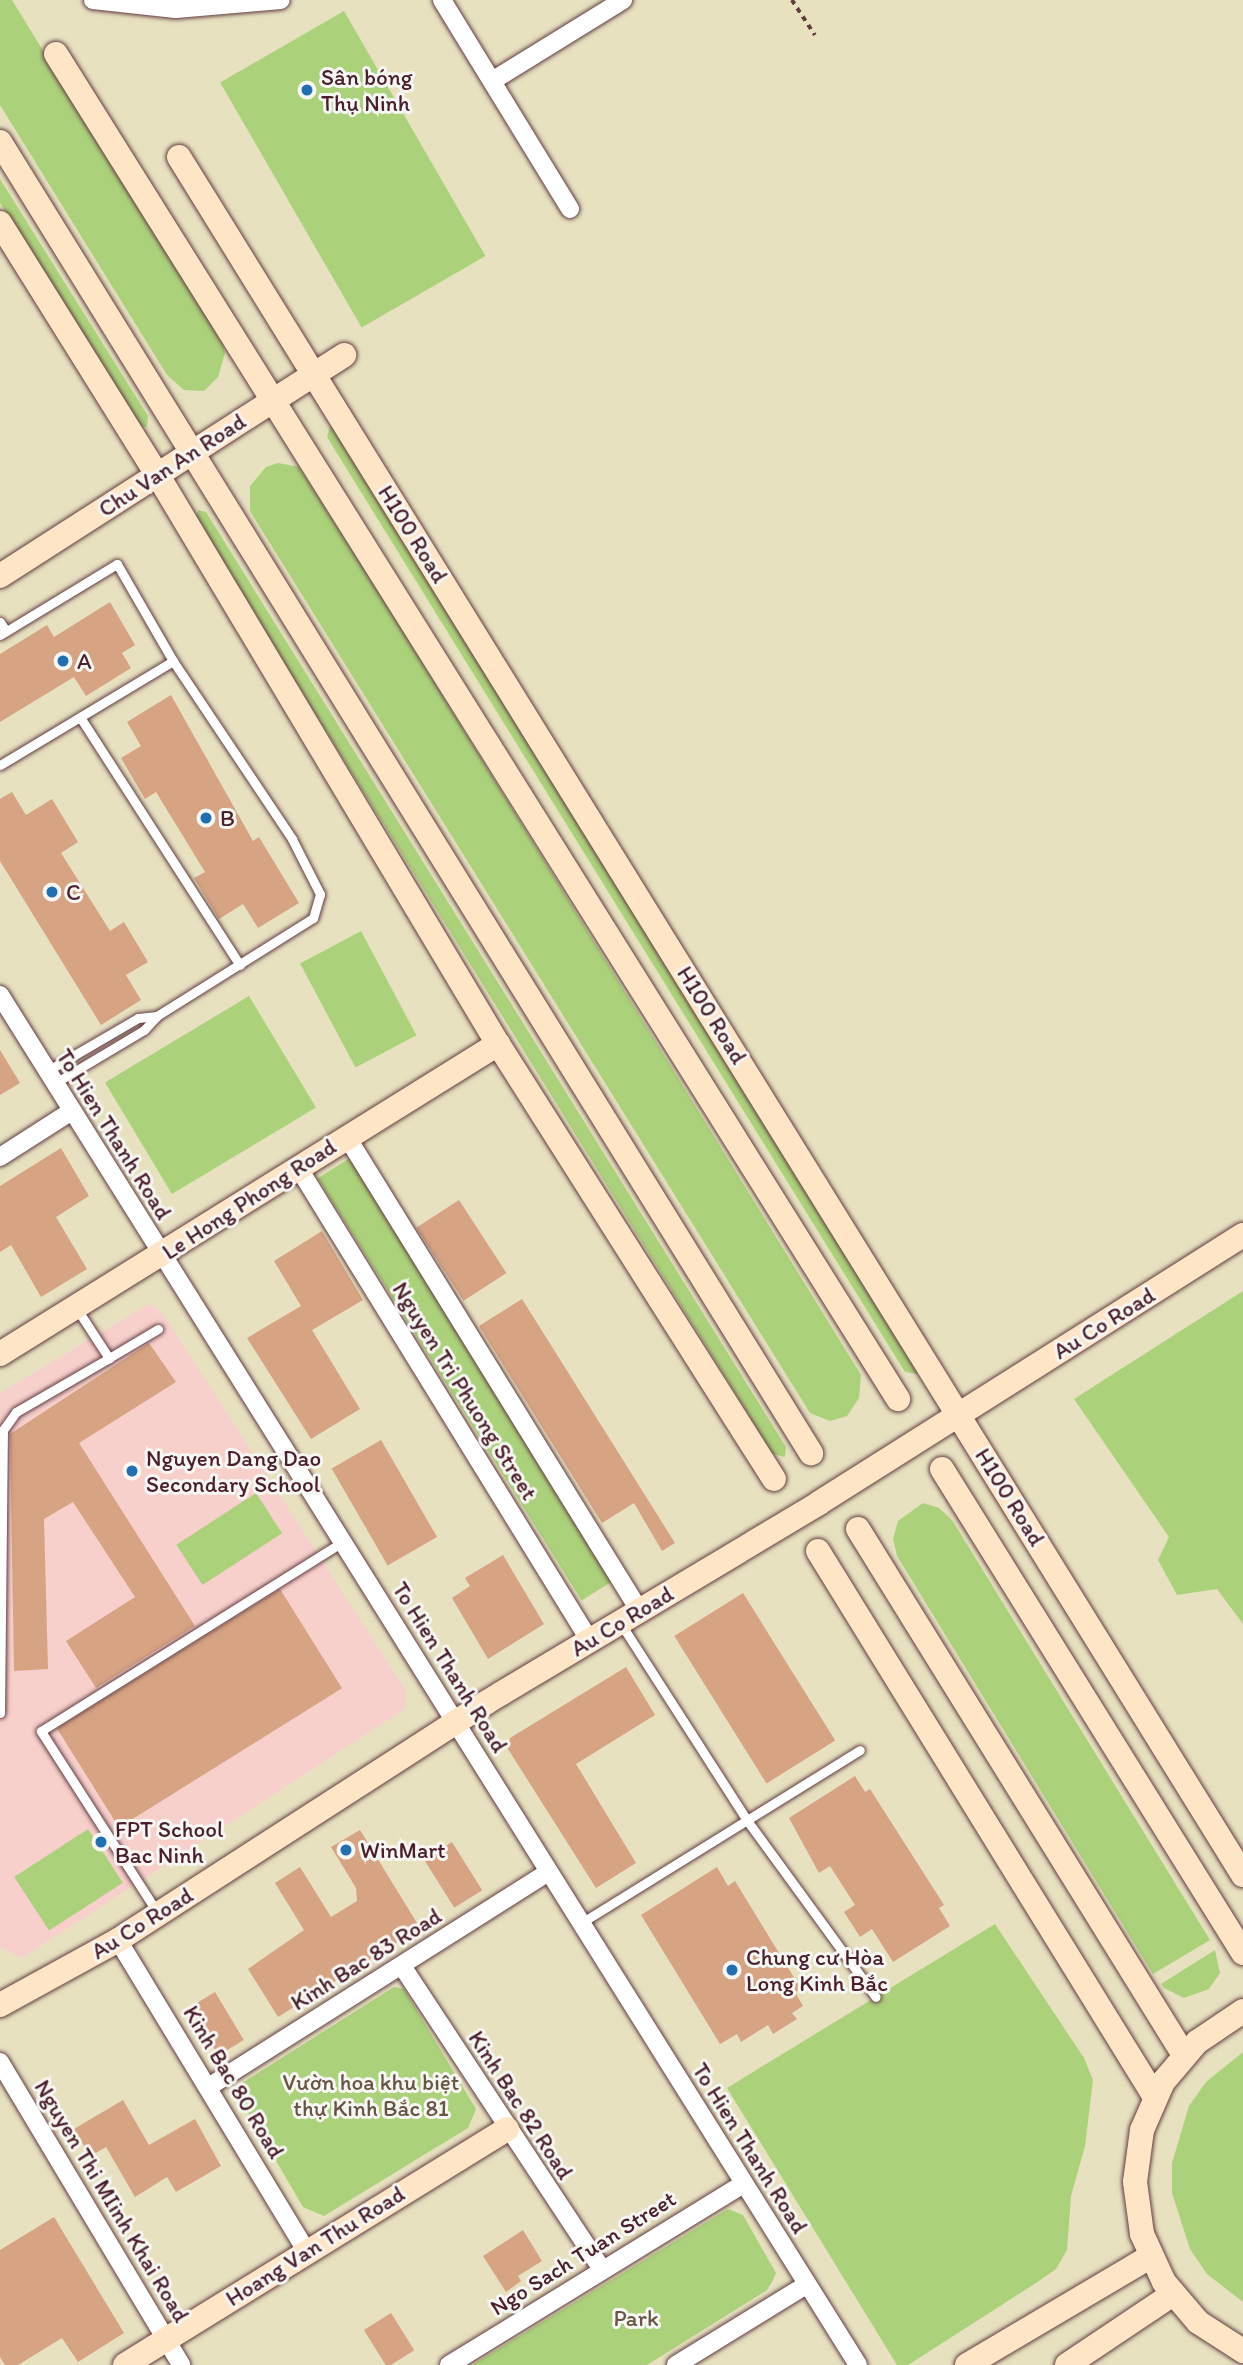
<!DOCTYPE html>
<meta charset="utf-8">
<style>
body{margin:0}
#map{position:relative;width:1243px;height:2365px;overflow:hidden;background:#e7e1c0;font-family:Itim,sans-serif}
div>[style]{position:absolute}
.built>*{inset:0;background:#f7d0cc}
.green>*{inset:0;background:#acd17b;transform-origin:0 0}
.building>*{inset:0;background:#d6a383;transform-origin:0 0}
.path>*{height:3.5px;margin-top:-1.75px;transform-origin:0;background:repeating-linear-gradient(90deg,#623c41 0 5px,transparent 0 10px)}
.roads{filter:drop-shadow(0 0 2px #623c41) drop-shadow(0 0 2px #623c41)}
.lane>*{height:9px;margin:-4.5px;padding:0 4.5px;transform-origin:4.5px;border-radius:4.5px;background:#fff}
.street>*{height:18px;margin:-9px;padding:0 9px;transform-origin:9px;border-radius:9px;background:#fff}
.secondary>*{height:24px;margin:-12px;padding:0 12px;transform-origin:12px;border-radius:12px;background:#fde5c5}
.dots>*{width:19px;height:19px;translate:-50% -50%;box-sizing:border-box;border:4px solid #f6f6f2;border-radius:50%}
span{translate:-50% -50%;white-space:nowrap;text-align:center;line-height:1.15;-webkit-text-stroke:6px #f6f6f2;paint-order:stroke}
.poi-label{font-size:23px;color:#4a1f2b}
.left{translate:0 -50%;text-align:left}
.street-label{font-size:23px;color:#4a1f2b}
.park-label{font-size:23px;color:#675443}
</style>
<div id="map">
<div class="built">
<i style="clip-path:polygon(149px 1304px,164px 1315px,406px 1691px,405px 1709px,22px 1958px,0 1947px,0 1393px)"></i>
</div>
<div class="green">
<i style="clip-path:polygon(0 0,12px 0,222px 342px,225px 353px,218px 377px,204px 391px,184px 390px,167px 375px,0 105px)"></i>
<i style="left:344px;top:11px;width:283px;height:143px;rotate:60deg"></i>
<i style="clip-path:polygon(0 179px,148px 416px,147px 427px,138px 426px,0 203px)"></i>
<i style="clip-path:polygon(330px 427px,334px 427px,919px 1370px,917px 1374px,905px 1372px,327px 437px)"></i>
<i style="clip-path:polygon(278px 463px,299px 467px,378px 591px,861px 1375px,859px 1398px,847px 1416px,830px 1421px,810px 1413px,250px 511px,250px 486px,266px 467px)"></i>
<i style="clip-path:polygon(198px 510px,206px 512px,786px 1447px,785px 1457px,773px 1454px,195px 519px)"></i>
<i style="left:361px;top:931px;width:118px;height:69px;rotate:62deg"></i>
<i style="left:249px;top:996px;width:130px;height:168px;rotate:59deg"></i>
<i style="left:350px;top:1158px;width:498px;height:38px;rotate:58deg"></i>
<i style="clip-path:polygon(1243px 1291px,1243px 1624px,1217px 1589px,1177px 1595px,1158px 1560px,1169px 1537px,1074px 1399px)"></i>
<i style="left:256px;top:1493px;width:48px;height:95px;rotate:57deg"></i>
<i style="clip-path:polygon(923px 1503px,939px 1508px,952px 1520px,1210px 1940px,1153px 1974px,897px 1556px,893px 1539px,898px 1521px)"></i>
<i style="left:88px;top:1829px;width:64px;height:88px;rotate:57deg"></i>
<i style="clip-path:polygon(995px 1924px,1084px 2058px,1093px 2080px,1085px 2146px,1071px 2196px,1067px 2250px,1056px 2269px,1036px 2283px,908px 2365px,897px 2365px,727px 2088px)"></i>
<i style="clip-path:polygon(1215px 1950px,1220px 1973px,1209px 1989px,1184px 1998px,1164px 1988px,1161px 1984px)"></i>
<i style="clip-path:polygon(394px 1987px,404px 1989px,476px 2109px,468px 2128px,324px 2216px,303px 2207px,237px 2094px,242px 2083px)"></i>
<i style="clip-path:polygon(1243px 2052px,1243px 2302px,1207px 2274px,1190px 2249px,1172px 2193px,1172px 2163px,1189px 2106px,1206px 2082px)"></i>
<i style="clip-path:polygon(728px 2209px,743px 2215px,776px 2273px,772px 2282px,767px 2290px,647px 2365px,472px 2365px)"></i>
</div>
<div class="building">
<i style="clip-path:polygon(110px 602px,135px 645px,122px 653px,131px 668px,86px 696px,74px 677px,0 722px,0 654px,47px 625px,54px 637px)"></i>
<i style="clip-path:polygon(171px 695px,253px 841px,259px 837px,299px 903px,258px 928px,243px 904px,219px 919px,194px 878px,205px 872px,156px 792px,145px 799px,121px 758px,141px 746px,127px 722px)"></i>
<i style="clip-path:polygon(12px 792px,26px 815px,52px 799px,78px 842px,61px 853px,110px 931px,124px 922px,148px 962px,126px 975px,141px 1000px,101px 1025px,0 861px,0 799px)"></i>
<i style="clip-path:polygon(0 1050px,20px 1083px,0 1095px)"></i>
<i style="clip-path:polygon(61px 1148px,89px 1196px,56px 1217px,87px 1269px,41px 1297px,11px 1245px,0 1252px,0 1186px)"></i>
<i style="left:459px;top:1200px;width:87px;height:51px;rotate:57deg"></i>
<i style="clip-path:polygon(322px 1231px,363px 1300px,312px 1330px,360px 1409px,311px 1439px,247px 1338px,301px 1306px,274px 1261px)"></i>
<i style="clip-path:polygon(522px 1299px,675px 1543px,662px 1551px,634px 1503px,602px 1523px,479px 1326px)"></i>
<i style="clip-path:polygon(149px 1343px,176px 1382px,79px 1443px,195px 1626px,96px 1688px,66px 1641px,135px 1597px,73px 1502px,44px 1519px,48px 1669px,14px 1671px,10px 1434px)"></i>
<i style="left:381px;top:1440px;width:112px;height:57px;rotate:60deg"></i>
<i style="clip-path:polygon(503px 1555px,544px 1624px,488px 1659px,452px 1598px,470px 1586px,465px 1578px)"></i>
<i style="left:280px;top:1589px;width:117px;height:263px;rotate:58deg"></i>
<i style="left:743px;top:1593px;width:174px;height:81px;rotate:58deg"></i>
<i style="clip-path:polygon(626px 1667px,655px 1715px,576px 1764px,636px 1863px,596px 1888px,508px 1749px,510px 1738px)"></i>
<i style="clip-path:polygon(855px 1776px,865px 1792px,870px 1789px,944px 1905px,939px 1908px,950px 1926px,893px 1962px,872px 1929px,860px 1937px,844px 1912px,855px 1905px,830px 1866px,819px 1873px,789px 1818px)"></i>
<i style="clip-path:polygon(360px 1830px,420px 1928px,278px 2017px,248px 1969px,304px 1930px,275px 1883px,300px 1867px,331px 1917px,357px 1901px,356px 1888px,331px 1847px)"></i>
<i style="left:452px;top:1842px;width:57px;height:33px;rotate:58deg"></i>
<i style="clip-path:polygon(717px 1867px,728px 1886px,735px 1881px,801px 1989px,795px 1992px,803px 2006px,792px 2013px,797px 2019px,773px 2034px,768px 2025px,741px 2042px,737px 2034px,720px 2044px,641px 1915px)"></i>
<i style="left:215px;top:1992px;width:56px;height:30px;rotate:59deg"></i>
<i style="clip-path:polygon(123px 2100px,149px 2145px,195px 2119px,221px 2166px,176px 2192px,167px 2177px,135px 2197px,106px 2147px,90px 2156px,74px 2129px)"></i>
<i style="clip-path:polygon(54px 2217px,124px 2333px,78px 2362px,62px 2338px,18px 2365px,5px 2365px,0 2357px,0 2250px)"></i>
<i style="clip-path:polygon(523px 2230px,542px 2261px,518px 2276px,521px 2281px,506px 2292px,483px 2256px)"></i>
<i style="left:391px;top:2313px;width:44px;height:32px;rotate:58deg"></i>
</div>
<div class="path">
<i style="left:792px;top:0;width:42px;rotate:56.7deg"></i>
</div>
<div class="roads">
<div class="lane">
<i style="left:0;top:622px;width:11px;rotate:56deg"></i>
<i style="left:0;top:635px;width:137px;rotate:-31.3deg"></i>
<i style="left:117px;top:564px;width:112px;rotate:60deg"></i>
<i style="left:80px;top:717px;width:295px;rotate:57.2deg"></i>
<i style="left:0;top:765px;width:202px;rotate:-31deg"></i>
<i style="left:173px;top:661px;width:214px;rotate:56.2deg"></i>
<i style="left:292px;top:839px;width:62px;rotate:63deg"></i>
<i style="left:320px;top:894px;width:25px;rotate:106deg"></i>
<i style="left:313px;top:918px;width:184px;rotate:147.9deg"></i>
<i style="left:157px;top:1016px;width:19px;rotate:133deg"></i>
<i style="left:144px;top:1030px;width:104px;rotate:149.2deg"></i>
<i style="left:47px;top:1071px;width:105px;rotate:-30.2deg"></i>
<i style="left:138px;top:1018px;width:19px;rotate:-6deg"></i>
<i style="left:77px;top:1309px;width:59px;rotate:56.9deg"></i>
<i style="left:109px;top:1358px;width:57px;rotate:-30.6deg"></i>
<i style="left:621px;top:1624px;width:232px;rotate:57.3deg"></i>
<i style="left:746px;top:1819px;width:220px;rotate:53.9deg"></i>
<i style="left:0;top:1713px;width:283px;rotate:-89.4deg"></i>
<i style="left:3px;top:1430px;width:22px;rotate:-54deg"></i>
<i style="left:16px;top:1412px;width:108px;rotate:-30.1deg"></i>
<i style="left:157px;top:1912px;width:215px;rotate:-122.7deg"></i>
<i style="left:41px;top:1731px;width:355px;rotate:-32.1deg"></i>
<i style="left:581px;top:1923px;width:328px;rotate:-31.8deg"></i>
</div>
<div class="street">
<i style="left:93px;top:0;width:83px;rotate:6.2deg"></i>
<i style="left:176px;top:9px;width:105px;rotate:-4.9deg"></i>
<i style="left:442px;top:0;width:245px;rotate:58.5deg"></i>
<i style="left:492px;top:81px;width:154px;rotate:-31.7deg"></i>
<i style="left:0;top:995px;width:1616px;rotate:57.94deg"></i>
<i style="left:347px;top:1137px;width:556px;rotate:58.31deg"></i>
<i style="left:0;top:1157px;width:85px;rotate:-32.6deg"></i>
<i style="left:298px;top:1167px;width:557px;rotate:58.37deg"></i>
<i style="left:118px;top:1940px;width:363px;rotate:58.8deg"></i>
<i style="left:402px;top:1966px;width:363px;rotate:56.6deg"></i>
<i style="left:0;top:2062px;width:353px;rotate:59.1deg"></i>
<i style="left:210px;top:2086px;width:400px;rotate:-32.3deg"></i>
<i style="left:449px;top:2365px;width:345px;rotate:-31.6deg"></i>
<i style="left:676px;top:2365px;width:153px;rotate:-31.6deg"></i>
</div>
<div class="secondary">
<i style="left:56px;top:54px;width:1587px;rotate:57.95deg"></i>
<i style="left:0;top:142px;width:1542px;rotate:58.26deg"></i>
<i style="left:179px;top:157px;width:2021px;rotate:58.23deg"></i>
<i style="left:0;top:223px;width:296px;rotate:58deg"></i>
<i style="left:157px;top:474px;width:664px;rotate:59.11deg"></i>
<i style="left:498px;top:1044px;width:515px;rotate:57.61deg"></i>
<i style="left:0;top:576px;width:409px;rotate:-32.7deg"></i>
<i style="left:0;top:1354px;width:587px;rotate:-31.9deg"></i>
<i style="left:942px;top:1469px;width:570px;rotate:58.12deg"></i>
<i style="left:858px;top:1529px;width:619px;rotate:58.21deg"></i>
<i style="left:818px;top:1551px;width:642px;rotate:58.32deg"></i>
<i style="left:0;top:2005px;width:135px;rotate:-28.8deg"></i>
<i style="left:118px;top:1940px;width:439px;rotate:-32.8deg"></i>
<i style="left:487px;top:1702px;width:387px;rotate:-30.9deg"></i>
<i style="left:819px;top:1503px;width:502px;rotate:-32.3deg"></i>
<i style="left:1243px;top:2011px;width:55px;rotate:146deg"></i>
<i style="left:1197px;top:2042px;width:52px;rotate:130.4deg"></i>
<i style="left:1163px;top:2082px;width:52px;rotate:113.6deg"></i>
<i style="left:1142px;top:2130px;width:52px;rotate:97.7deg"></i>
<i style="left:1135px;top:2182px;width:52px;rotate:82.3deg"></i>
<i style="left:1142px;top:2234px;width:53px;rotate:65.4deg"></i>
<i style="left:1164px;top:2282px;width:52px;rotate:49.6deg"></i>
<i style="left:1198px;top:2322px;width:54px;rotate:32.8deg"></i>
<i style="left:125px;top:2365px;width:449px;rotate:-31.7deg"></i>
<i style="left:967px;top:2365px;width:214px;rotate:-30.6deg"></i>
<i style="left:1067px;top:2365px;width:128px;rotate:-33.8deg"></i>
</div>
</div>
<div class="dots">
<i style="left:307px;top:90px;background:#1f6fb2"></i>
<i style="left:63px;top:661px;background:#1f6fb2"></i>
<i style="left:206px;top:818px;background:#1f6fb2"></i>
<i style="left:52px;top:892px;background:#1f6fb2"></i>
<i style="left:132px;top:1471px;background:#1f6fb2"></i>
<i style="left:101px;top:1842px;background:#1f6fb2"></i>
<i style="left:346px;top:1850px;background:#1f6fb2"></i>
<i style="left:732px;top:1970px;background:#1f6fb2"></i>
</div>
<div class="poi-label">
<span class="left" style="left:321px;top:90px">Sân bóng<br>Thụ Ninh</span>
<span class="left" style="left:77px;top:661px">A</span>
<span class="left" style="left:220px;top:818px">B</span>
<span class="left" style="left:66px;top:892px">C</span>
<span class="left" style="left:146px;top:1471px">Nguyen Dang Dao<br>Secondary School</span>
<span class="left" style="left:115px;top:1842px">FPT School<br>Bac Ninh</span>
<span class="left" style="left:360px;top:1850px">WinMart</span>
<span class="left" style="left:746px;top:1970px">Chung cư Hòa<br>Long Kinh Bắc</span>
</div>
<div class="street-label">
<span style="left:172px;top:465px;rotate:-33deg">Chu Van An Road</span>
<span style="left:413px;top:534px;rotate:58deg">H100 Road</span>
<span style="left:712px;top:1015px;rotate:58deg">H100 Road</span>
<span style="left:114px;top:1134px;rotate:58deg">To Hien Thanh Road</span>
<span style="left:249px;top:1199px;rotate:-33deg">Le Hong Phong Road</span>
<span style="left:1104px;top:1323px;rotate:-32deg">Au Co Road</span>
<span style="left:465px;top:1391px;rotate:58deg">Nguyen Tri Phuong Street</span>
<span style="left:1010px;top:1497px;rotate:58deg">H100 Road</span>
<span style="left:622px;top:1621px;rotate:-31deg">Au Co Road</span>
<span style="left:450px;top:1667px;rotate:58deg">To Hien Thanh Road</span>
<span style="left:142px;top:1923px;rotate:-32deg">Au Co Road</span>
<span style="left:366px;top:1959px;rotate:-32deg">Kinh Bac 83 Road</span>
<span style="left:234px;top:2082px;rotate:59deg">Kinh Bac 80 Road</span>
<span style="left:521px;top:2105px;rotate:57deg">Kinh Bac 82 Road</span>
<span style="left:750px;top:2148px;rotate:58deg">To Hien Thanh Road</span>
<span style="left:112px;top:2201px;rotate:59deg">Nguyen Thi MIinh Khai Road</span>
<span style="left:315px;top:2246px;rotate:-32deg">Hoang Van Thu Road</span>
<span style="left:583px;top:2253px;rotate:-32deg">Ngo Sach Tuan Street</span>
</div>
<div class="park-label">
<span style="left:371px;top:2095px">Vườn hoa khu biệt<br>thự Kinh Bắc 81</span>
<span style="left:636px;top:2318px">Park</span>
</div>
</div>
